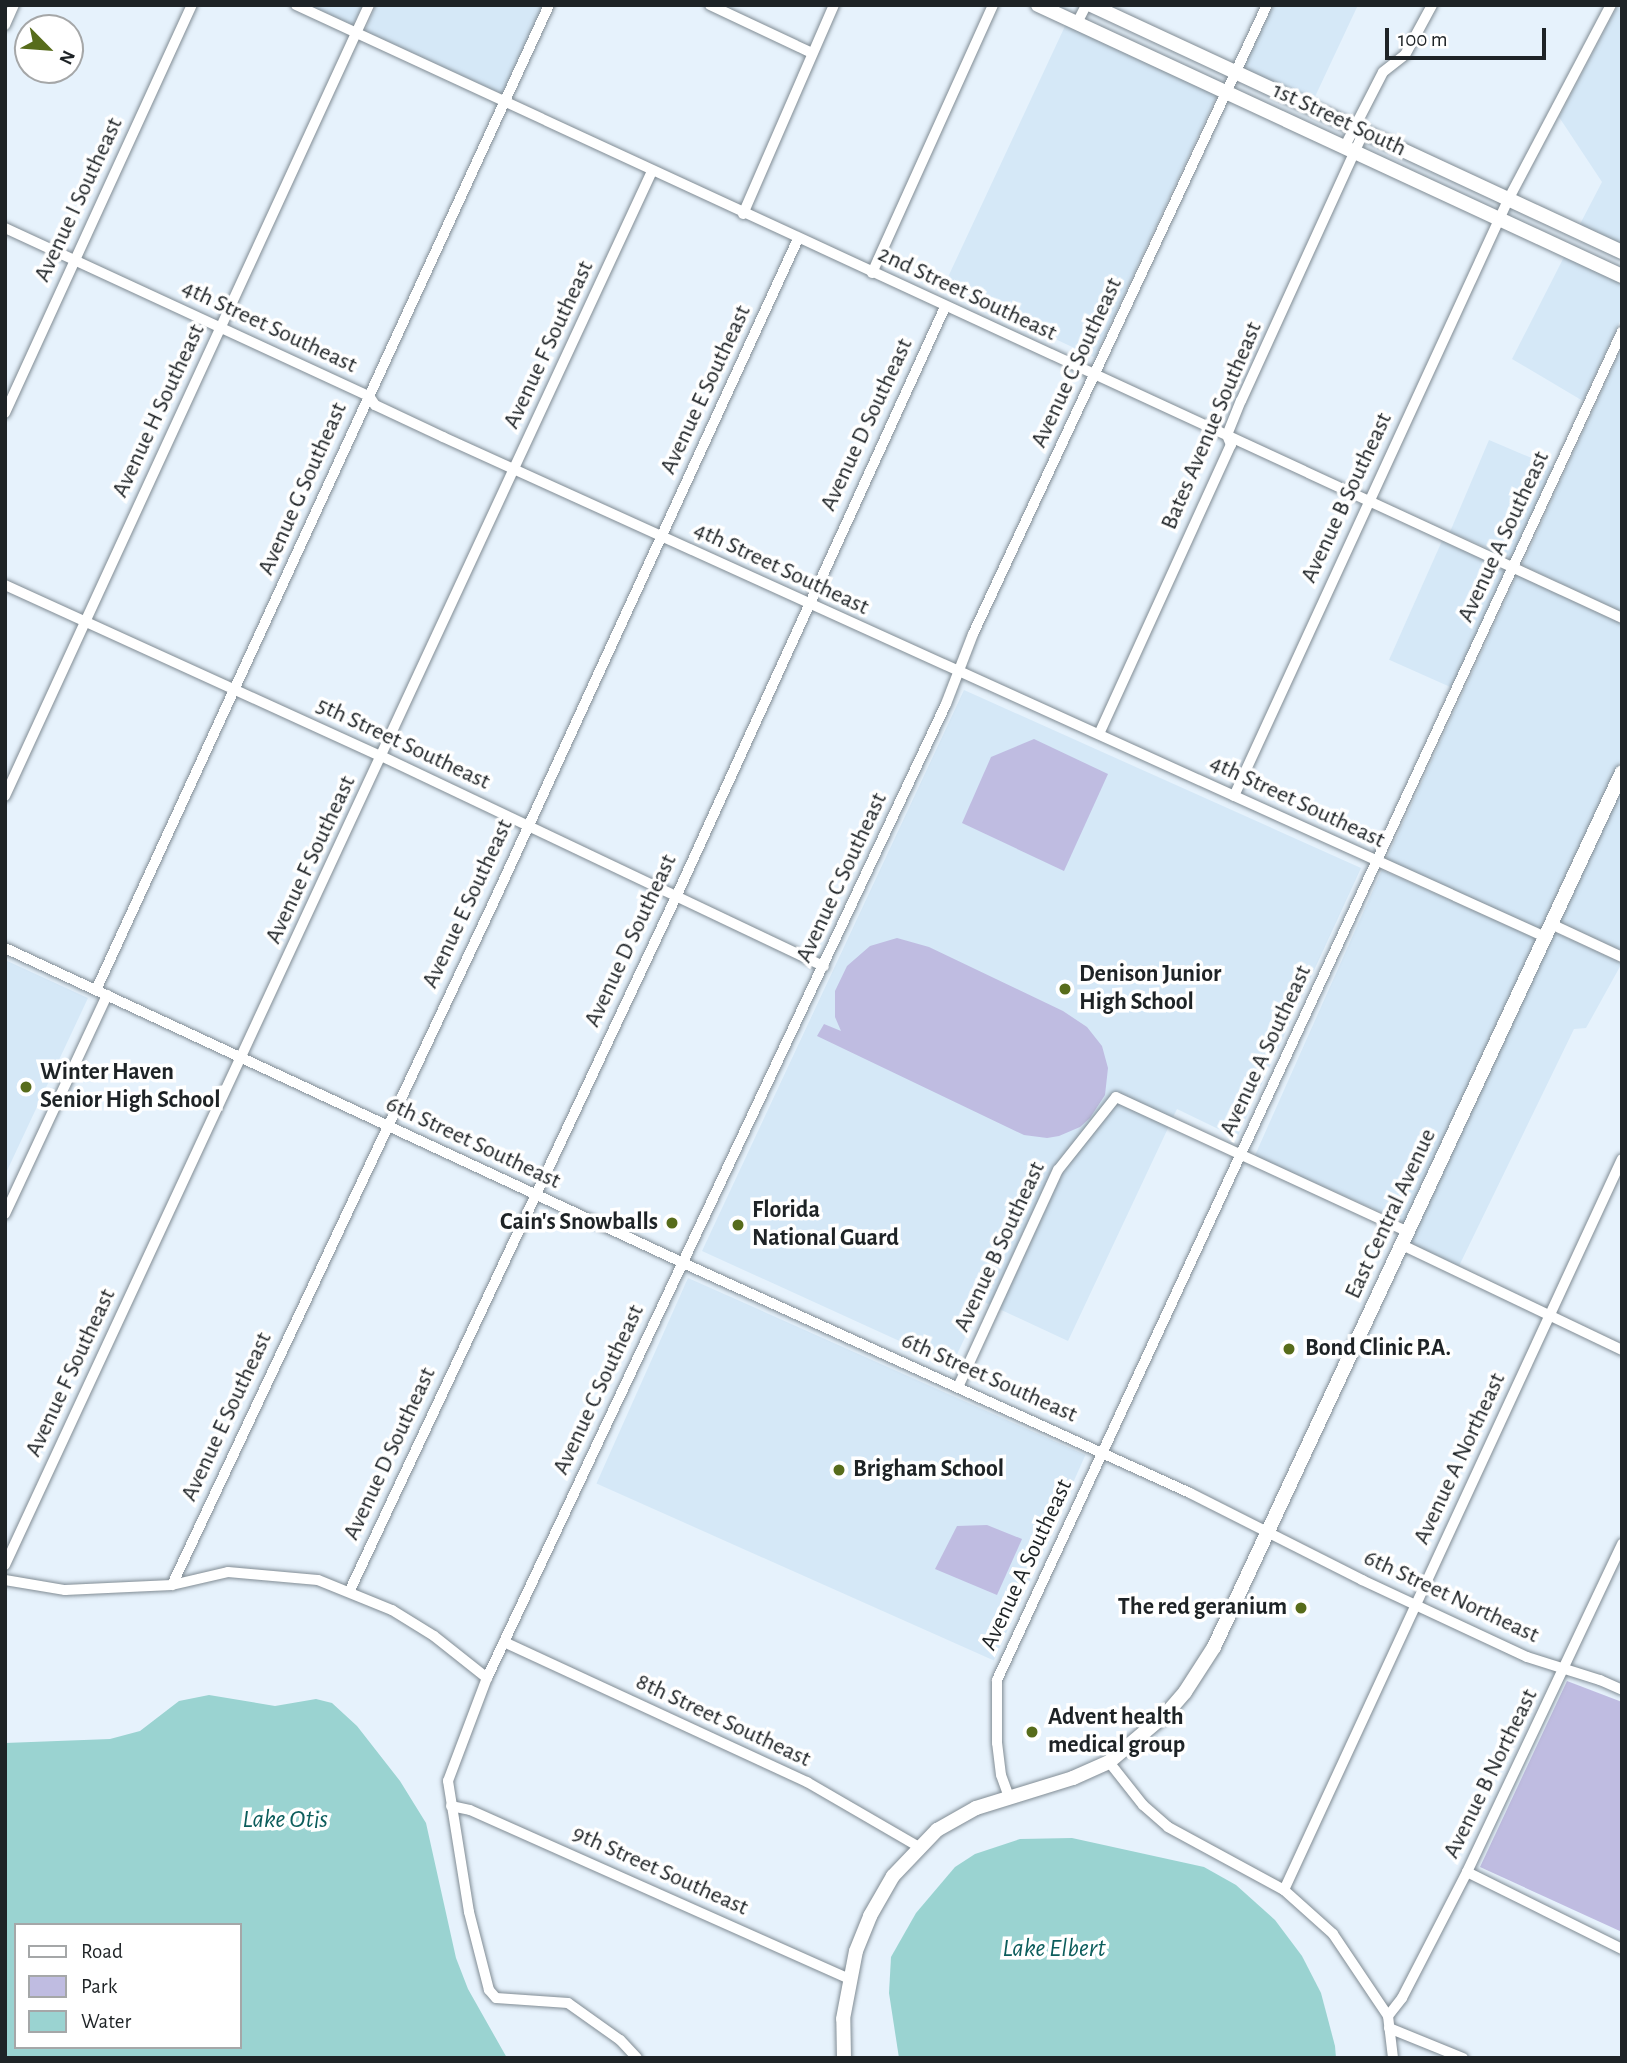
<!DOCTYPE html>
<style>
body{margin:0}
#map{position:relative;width:1627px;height:2063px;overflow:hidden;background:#e6f2fc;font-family:"Alegreya Sans",sans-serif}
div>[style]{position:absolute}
.built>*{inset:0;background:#d5e8f7;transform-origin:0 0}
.green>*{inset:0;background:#bfbce1}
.water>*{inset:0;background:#9ad3d1}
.roads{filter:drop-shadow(0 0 2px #818c94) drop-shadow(0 0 2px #818c94)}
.minor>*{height:10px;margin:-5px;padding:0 5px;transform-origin:5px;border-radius:5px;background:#fff}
.major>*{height:14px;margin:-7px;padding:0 7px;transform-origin:7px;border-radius:7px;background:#fff}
.dots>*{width:19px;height:19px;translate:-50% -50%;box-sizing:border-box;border:4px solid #fff;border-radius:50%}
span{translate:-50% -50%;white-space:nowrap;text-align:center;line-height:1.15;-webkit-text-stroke:7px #fff;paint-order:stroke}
.street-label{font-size:24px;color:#1e2326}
.poi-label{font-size:24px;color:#1e2326;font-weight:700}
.left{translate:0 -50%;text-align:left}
.right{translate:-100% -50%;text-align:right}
.water-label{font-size:26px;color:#0c5d5c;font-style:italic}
.frame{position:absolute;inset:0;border:7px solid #1e2326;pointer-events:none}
.legend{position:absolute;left:14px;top:1923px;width:228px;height:126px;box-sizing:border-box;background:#fff;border:2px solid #a5a7a8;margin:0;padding:9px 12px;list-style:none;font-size:21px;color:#1e2326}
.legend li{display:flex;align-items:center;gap:14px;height:35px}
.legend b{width:35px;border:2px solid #a5a7a8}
.north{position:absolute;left:14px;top:14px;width:70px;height:70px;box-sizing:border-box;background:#fff;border:2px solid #a5a7a8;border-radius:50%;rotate:115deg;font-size:19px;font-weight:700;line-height:28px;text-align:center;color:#1e2326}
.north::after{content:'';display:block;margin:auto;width:24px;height:32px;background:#576c1b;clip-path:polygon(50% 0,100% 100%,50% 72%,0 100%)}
.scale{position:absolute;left:1385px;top:28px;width:161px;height:32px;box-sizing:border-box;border:4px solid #1e2326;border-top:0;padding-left:9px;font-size:21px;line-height:24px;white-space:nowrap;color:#1e2326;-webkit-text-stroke:5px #fff;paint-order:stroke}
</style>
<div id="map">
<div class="built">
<i style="clip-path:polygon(309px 5px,363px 5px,353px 25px)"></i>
<i style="clip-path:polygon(376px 5px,543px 5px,502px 94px,365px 31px)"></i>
<i style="clip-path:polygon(1274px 5px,1358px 5px,1312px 103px,1242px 70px)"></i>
<i style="clip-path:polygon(1618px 5px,1622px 5px,1622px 246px,1579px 226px,1602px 182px,1559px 117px)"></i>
<i style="left:1066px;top:24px;width:167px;height:290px;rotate:25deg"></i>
<i style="clip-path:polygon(1565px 255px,1622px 282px,1622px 317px,1583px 401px,1512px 359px)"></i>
<i style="clip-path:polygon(1622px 347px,1622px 612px,1522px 565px)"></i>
<i style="left:1489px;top:440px;width:69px;height:100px;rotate:23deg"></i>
<i style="left:1442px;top:541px;width:70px;height:130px;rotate:24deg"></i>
<i style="clip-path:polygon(1517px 575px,1622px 624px,1622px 757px,1542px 930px,1386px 860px)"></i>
<i style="clip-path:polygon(964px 690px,1361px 868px,1237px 1138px,1177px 1109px,1068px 1341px,982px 1301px,952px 1365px,702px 1251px)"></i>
<i style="clip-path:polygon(1622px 787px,1622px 951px,1559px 922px)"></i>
<i style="left:1382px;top:870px;width:170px;height:313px;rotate:24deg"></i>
<i style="clip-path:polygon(1554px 932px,1622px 963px,1586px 1028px,1574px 1029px,1459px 1266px,1410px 1243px)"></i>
<i style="clip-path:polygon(5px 960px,88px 998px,5px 1175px)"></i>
<i style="left:688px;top:1278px;width:435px;height:225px;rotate:24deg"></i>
</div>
<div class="green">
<i style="clip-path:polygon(1034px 739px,1108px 774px,1064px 871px,962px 823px,991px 757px)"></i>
<i style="clip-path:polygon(897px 938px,929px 947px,1063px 1011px,1087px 1027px,1102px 1046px,1108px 1068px,1105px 1095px,1090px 1118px,1080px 1127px,1059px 1136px,1047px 1138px,1024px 1135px,817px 1036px,824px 1024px,841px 1031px,835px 1017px,835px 991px,847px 966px,870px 946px)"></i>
<i style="clip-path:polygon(987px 1525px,1022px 1539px,997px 1595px,935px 1569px,957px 1526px)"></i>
<i style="clip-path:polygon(1567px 1681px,1622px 1702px,1622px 1932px,1480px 1867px)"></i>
</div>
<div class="water">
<i style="clip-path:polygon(evenodd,209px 1695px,275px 1706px,316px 1699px,332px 1703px,357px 1726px,400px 1781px,426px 1823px,456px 1958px,468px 1989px,507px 2058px,5px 2058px,5px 1743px,110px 1739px,140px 1731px,179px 1701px,209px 1695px,16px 1925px,240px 1925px,240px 2047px,16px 2047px,16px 1925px)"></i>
<i style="clip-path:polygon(1072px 1838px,1204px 1867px,1236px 1885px,1275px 1920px,1302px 1956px,1321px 1993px,1335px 2046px,1336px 2058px,899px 2058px,889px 1993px,891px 1957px,916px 1913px,955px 1867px,975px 1854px,1020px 1839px)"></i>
</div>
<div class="roads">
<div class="minor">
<i style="left:296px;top:5px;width:1461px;rotate:24.81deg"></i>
<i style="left:710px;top:5px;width:113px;rotate:25.2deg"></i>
<i style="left:1077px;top:23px;width:20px;rotate:-63deg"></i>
<i style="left:5px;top:25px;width:22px;rotate:-66deg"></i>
<i style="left:1344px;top:148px;width:85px;rotate:-62.8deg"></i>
<i style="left:1383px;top:72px;width:28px;rotate:-38deg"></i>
<i style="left:1405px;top:55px;width:57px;rotate:-61.6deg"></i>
<i style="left:743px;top:214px;width:228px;rotate:-66.5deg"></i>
<i style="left:5px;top:228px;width:401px;rotate:24.8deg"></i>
<i style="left:369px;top:396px;width:11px;rotate:56deg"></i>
<i style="left:375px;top:405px;width:75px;rotate:25.2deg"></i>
<i style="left:443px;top:437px;width:1210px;rotate:24.4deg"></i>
<i style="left:872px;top:273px;width:294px;rotate:-65.7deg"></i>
<i style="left:5px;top:413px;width:449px;rotate:-65.4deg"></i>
<i style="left:5px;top:585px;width:415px;rotate:24.5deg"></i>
<i style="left:383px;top:757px;width:488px;rotate:25.4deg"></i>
<i style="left:1099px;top:734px;width:318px;rotate:-65.5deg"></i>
<i style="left:1231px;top:445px;width:11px;rotate:-112deg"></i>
<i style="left:1227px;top:435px;width:37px;rotate:-68deg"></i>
<i style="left:1241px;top:401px;width:294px;rotate:-65.5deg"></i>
<i style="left:5px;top:796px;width:871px;rotate:-65.29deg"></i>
<i style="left:1234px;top:796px;width:656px;rotate:-65.31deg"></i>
<i style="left:1508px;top:200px;width:221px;rotate:-62.2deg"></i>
<i style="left:1551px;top:924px;width:78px;rotate:24.9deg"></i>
<i style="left:5px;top:948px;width:745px;rotate:24.91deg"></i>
<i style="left:681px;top:1262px;width:559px;rotate:24.41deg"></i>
<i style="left:1190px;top:1493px;width:193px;rotate:26.8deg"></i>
<i style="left:1362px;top:1580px;width:182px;rotate:25deg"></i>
<i style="left:1527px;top:1657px;width:77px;rotate:17.5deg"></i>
<i style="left:1600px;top:1680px;width:24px;rotate:24deg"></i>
<i style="left:96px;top:990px;width:1084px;rotate:-65.3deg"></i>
<i style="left:5px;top:1214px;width:242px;rotate:-65deg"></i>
<i style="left:1402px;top:1245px;width:244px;rotate:25.5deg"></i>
<i style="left:958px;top:1387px;width:239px;rotate:-65.3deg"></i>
<i style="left:1058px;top:1170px;width:93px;rotate:-51.5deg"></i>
<i style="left:1116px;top:1097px;width:322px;rotate:24.8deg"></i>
<i style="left:5px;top:1565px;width:1537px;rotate:-65.1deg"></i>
<i style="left:5px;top:1580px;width:61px;rotate:9.5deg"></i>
<i style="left:65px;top:1590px;width:107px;rotate:-2.7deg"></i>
<i style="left:172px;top:1585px;width:57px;rotate:-13.1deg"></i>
<i style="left:228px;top:1572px;width:90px;rotate:5.1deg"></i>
<i style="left:318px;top:1580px;width:80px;rotate:22.1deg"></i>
<i style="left:392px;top:1610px;width:49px;rotate:31.8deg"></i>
<i style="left:434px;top:1636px;width:68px;rotate:38.4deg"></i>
<i style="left:172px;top:1585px;width:760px;rotate:-64.78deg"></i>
<i style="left:496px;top:897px;width:724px;rotate:-65.35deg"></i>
<i style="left:350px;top:1590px;width:766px;rotate:-64.81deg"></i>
<i style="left:676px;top:897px;width:648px;rotate:-65.49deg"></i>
<i style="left:504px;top:1642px;width:334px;rotate:24.8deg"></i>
<i style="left:807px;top:1782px;width:129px;rotate:30.1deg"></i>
<i style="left:1109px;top:1762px;width:55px;rotate:51.7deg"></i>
<i style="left:1143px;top:1805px;width:33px;rotate:41deg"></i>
<i style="left:1168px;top:1827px;width:132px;rotate:28.5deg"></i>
<i style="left:1284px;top:1890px;width:66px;rotate:41.9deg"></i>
<i style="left:1333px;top:1934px;width:99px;rotate:56.1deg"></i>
<i style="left:1388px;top:2016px;width:42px;rotate:83.2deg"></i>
<i style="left:1009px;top:1797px;width:23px;rotate:-110deg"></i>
<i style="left:1001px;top:1775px;width:32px;rotate:-97deg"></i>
<i style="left:997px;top:1743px;width:63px;rotate:-90deg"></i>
<i style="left:997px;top:1680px;width:1486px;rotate:-65.13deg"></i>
<i style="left:451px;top:1806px;width:19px;rotate:12deg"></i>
<i style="left:470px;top:1810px;width:416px;rotate:24deg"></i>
<i style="left:1467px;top:1872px;width:173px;rotate:26.4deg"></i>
<i style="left:1284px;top:1890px;width:805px;rotate:-65.19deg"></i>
<i style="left:1388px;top:2016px;width:23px;rotate:-52deg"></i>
<i style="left:1402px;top:1998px;width:142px;rotate:-62.7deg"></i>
<i style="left:1467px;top:1872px;width:363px;rotate:-64.7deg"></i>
<i style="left:1389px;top:2028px;width:80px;rotate:22.1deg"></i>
<i style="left:637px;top:2058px;width:25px;rotate:-133deg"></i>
<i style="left:620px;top:2040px;width:64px;rotate:-144.6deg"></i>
<i style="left:568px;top:2003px;width:72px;rotate:-176deg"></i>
<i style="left:496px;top:1998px;width:11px;rotate:-131deg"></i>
<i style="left:489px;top:1990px;width:81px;rotate:-104.4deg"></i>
<i style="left:469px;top:1912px;width:133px;rotate:-99.1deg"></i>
<i style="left:448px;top:1781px;width:110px;rotate:-69.3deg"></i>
<i style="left:487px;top:1678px;width:1077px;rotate:-64.77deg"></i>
<i style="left:946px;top:704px;width:75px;rotate:-68.9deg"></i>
<i style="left:973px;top:634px;width:694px;rotate:-64.95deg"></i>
</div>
<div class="major">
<i style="left:1038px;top:5px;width:644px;rotate:24.89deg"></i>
<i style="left:1091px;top:5px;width:586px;rotate:24.95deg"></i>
<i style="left:844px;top:2058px;width:39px;rotate:-91deg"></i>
<i style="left:843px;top:2019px;width:69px;rotate:-79.2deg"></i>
<i style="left:856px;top:1951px;width:38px;rotate:-68deg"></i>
<i style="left:870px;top:1916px;width:46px;rotate:-60.1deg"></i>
<i style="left:893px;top:1876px;width:64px;rotate:-46.3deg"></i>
<i style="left:937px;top:1830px;width:45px;rotate:-29.4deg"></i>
<i style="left:976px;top:1808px;width:102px;rotate:-17.2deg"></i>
<i style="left:1073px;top:1778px;width:39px;rotate:-24deg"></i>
<i style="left:1109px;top:1762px;width:75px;rotate:-40.1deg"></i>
<i style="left:1166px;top:1714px;width:29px;rotate:-49deg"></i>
<i style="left:1185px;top:1692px;width:54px;rotate:-57.2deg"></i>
<i style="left:1214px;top:1647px;width:965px;rotate:-65deg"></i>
</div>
</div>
<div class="dots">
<i style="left:1065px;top:989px;background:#576c1b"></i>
<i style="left:26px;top:1087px;background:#576c1b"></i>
<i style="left:672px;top:1223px;background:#576c1b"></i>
<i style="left:738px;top:1225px;background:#576c1b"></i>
<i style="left:1289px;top:1349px;background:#576c1b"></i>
<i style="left:839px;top:1470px;background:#576c1b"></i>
<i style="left:1301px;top:1608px;background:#576c1b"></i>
<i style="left:1032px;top:1732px;background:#576c1b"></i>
</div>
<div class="street-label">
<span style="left:1339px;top:120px;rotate:25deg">1st Street South</span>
<span style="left:79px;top:200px;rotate:-65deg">Avenue I Southeast</span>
<span style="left:967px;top:294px;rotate:25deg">2nd Street Southeast</span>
<span style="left:269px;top:327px;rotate:25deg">4th Street Southeast</span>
<span style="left:549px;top:345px;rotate:-65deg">Avenue F Southeast</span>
<span style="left:1077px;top:363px;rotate:-65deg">Avenue C Southeast</span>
<span style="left:706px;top:390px;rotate:-65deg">Avenue E Southeast</span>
<span style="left:159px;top:411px;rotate:-65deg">Avenue H Southeast</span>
<span style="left:867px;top:425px;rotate:-65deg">Avenue D Southeast</span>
<span style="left:1212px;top:426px;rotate:-67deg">Bates Avenue Southeast</span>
<span style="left:303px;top:489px;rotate:-66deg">Avenue G Southeast</span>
<span style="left:1347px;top:498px;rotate:-65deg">Avenue B Southeast</span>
<span style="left:1504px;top:537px;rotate:-65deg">Avenue A Southeast</span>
<span style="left:781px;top:569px;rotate:25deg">4th Street Southeast</span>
<span style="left:403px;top:744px;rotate:25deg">5th Street Southeast</span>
<span style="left:1297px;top:802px;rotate:25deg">4th Street Southeast</span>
<span style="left:311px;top:860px;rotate:-65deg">Avenue F Southeast</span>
<span style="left:842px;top:878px;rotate:-65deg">Avenue C Southeast</span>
<span style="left:468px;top:904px;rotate:-65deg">Avenue E Southeast</span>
<span style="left:631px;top:941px;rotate:-65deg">Avenue D Southeast</span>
<span style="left:1266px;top:1051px;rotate:-65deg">Avenue A Southeast</span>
<span style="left:473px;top:1143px;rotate:25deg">6th Street Southeast</span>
<span style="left:1391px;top:1214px;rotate:-65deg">East Central Avenue</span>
<span style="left:1000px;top:1247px;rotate:-65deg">Avenue B Southeast</span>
<span style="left:71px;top:1373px;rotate:-65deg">Avenue F Southeast</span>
<span style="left:989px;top:1378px;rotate:24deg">6th Street Southeast</span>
<span style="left:599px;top:1390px;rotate:-65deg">Avenue C Southeast</span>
<span style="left:227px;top:1417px;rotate:-65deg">Avenue E Southeast</span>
<span style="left:390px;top:1454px;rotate:-65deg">Avenue D Southeast</span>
<span style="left:1460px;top:1459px;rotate:-65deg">Avenue A Northeast</span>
<span style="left:1027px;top:1565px;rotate:-65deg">Avenue A Southeast</span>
<span style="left:1451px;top:1597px;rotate:25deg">6th Street Northeast</span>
<span style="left:723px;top:1721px;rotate:25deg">8th Street Southeast</span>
<span style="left:1491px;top:1774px;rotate:-64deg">Avenue B Northeast</span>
<span style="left:660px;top:1871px;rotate:24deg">9th Street Southeast</span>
</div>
<div class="poi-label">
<span class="left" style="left:1079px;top:989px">Denison Junior<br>High School</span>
<span class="left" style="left:40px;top:1087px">Winter Haven<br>Senior High School</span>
<span class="left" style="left:752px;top:1225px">Florida<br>National Guard</span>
<span class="right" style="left:658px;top:1223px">Cain's Snowballs</span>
<span class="left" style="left:1305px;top:1349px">Bond Clinic P.A.</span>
<span class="left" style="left:853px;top:1470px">Brigham School</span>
<span class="right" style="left:1287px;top:1608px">The red geranium</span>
<span class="left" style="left:1048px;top:1732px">Advent health<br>medical group</span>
</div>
<div class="water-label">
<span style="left:285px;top:1820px">Lake Otis</span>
<span style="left:1054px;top:1949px">Lake Elbert</span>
</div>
<div class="frame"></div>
<ul class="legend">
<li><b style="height:9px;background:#fff"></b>Road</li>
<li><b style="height:19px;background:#bfbce1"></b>Park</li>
<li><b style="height:19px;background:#9ad3d1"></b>Water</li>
</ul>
<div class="north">N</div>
<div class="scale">100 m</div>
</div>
